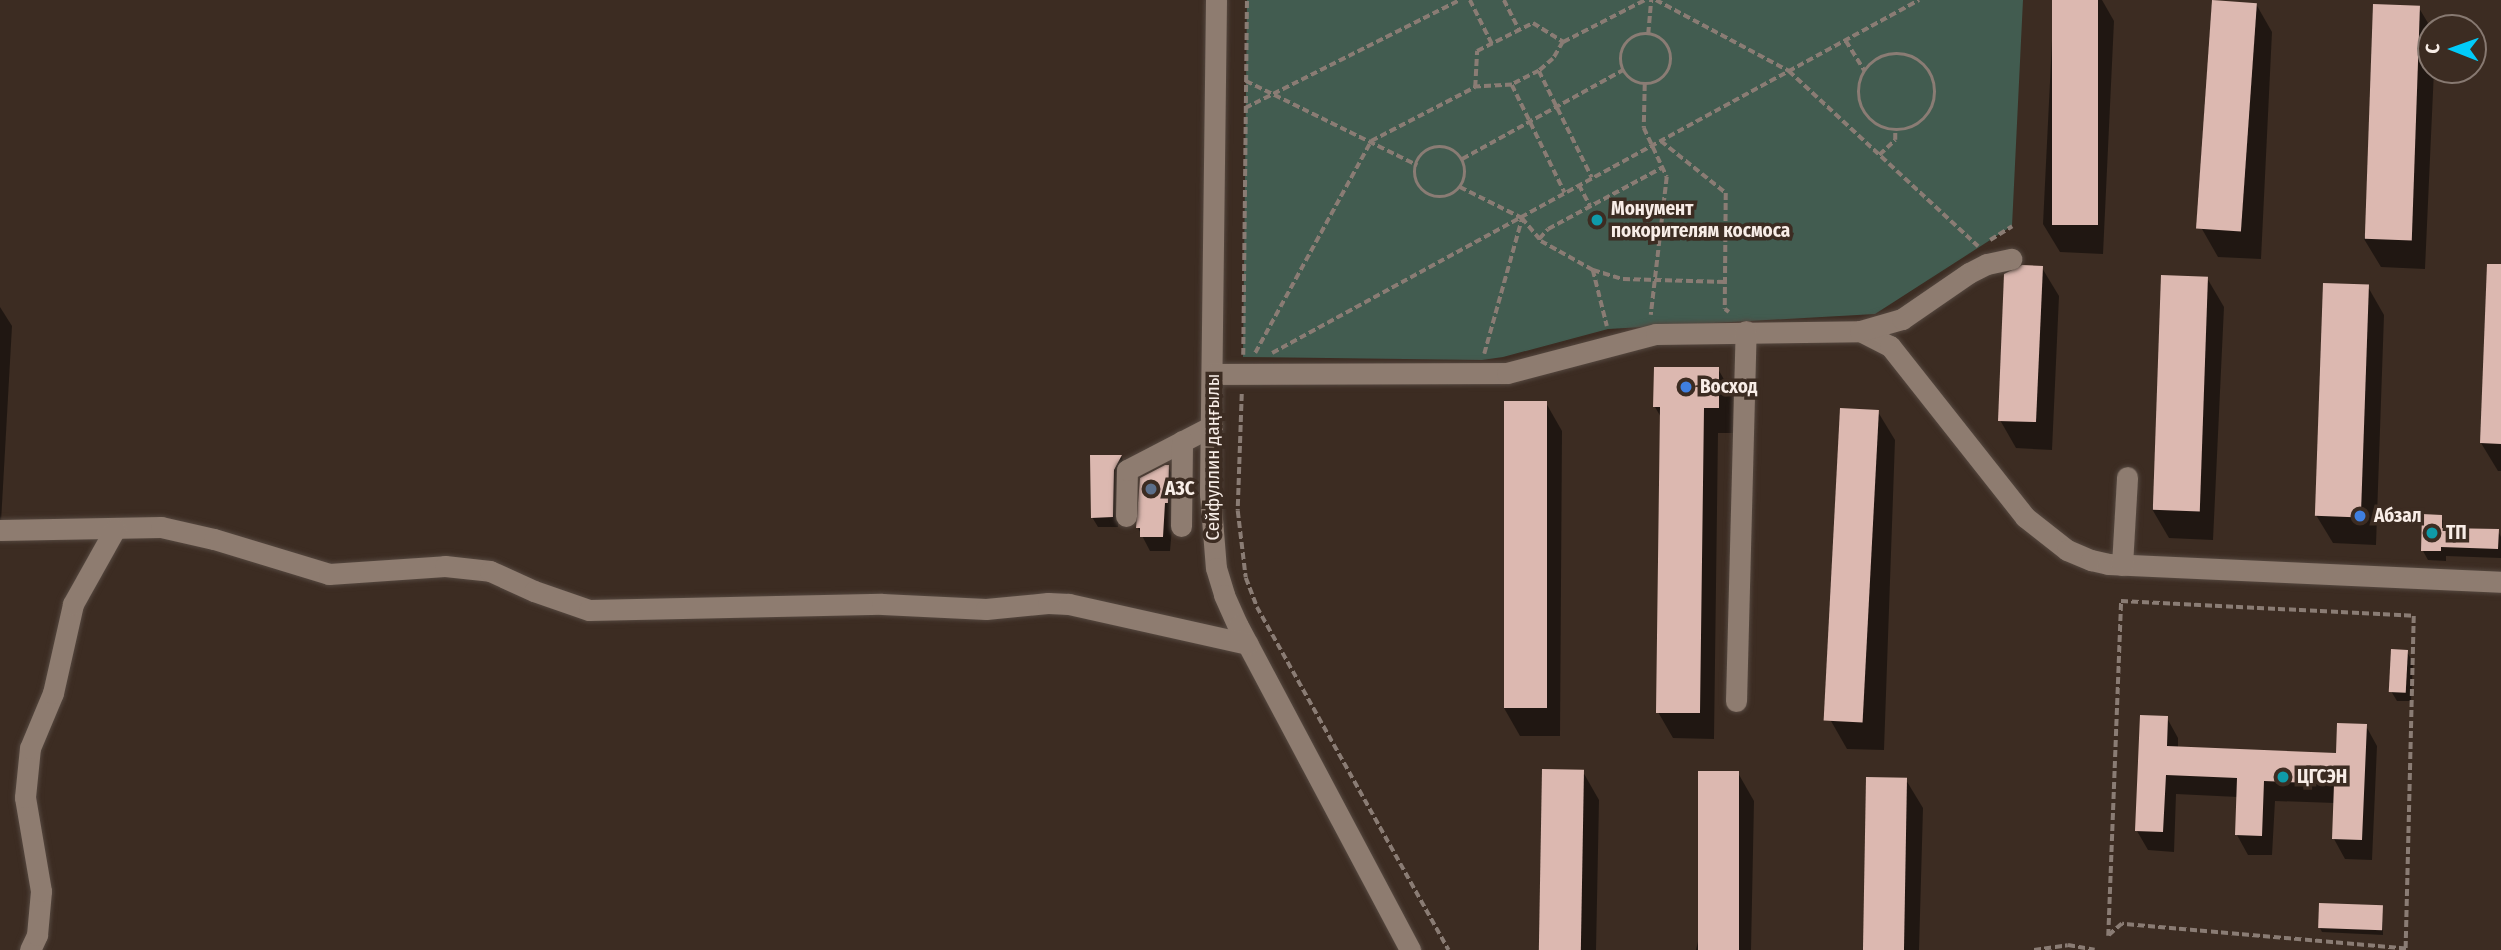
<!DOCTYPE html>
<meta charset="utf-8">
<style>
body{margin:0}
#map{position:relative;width:2501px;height:950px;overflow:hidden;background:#3c2c22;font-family:"Fira Sans Condensed",sans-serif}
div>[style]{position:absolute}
.green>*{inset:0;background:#425c50}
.shadow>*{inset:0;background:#0007}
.building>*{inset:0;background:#dcb8b0;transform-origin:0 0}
.path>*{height:3.5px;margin-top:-1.75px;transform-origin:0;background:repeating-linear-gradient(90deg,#8a7c74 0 7px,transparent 0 10.5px)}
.path>.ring{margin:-1.75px;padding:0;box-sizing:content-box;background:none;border:3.5px solid #8a7c74;border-radius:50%}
.roads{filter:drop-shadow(0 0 2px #554840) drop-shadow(0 0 2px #554840)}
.minor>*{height:21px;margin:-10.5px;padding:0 10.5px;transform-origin:10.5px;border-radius:10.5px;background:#8e7c70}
.dots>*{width:19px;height:19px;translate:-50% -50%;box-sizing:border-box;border:4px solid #3c2c22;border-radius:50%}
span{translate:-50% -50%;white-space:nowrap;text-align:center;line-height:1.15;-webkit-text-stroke:7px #3c2c22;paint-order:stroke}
.poi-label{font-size:19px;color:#f8ede7;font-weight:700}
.left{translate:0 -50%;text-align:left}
.street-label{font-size:19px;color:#f8ede7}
.north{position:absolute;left:2417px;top:14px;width:70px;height:70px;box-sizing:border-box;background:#3c2c22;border:2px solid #877971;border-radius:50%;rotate:271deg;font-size:19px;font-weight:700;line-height:28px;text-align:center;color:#f8ede7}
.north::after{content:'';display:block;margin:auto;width:24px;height:32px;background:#01cbf9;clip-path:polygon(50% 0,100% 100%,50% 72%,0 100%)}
</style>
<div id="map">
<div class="green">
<i style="clip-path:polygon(1247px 0,2023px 0,2012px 226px,1875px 314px,1608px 329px,1503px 357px,1482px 360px,1243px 357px)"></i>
</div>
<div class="shadow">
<i style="clip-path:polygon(2054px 0,2102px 0,2114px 21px,2103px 254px,2060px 252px,2043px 224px)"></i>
<i style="clip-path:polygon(2256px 4px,2272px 32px,2261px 259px,2218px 257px,2202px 229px)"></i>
<i style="clip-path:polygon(2419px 8px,2431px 28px,2431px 70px,2434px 70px,2425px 269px,2381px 267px,2364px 239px)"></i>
<i style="clip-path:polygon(2042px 268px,2059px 296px,2052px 450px,2016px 448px,2000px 420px)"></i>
<i style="clip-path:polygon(2207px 278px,2224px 307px,2213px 540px,2169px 538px,2152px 509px)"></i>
<i style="clip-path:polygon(2368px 287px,2384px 315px,2376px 545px,2333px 543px,2316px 515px)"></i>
<i style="clip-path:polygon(2501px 290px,2501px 471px,2498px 471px,2481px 443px)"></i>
<i style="clip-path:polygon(0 307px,12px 326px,0 540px)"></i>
<i style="clip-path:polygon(1718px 369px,1733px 395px,1733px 433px,1718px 433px,1714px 739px,1673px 738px,1658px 712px,1662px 419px,1655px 407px)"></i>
<i style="clip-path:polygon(1546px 403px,1562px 431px,1560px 736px,1520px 736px,1504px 708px)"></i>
<i style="clip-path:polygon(1878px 412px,1895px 440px,1884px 750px,1847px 749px,1831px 721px)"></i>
<i style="clip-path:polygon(1092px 456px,1121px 456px,1126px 466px,1118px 480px,1118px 527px,1098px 527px,1092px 517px)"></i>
<i style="clip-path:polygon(1168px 467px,1176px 482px,1170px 551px,1150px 551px,1138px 528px,1142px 479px)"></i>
<i style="clip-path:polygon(2441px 517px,2447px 530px,2498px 531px,2501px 537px,2501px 558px,2446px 556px,2446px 561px,2428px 560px,2423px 551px)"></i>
<i style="clip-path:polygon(2407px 652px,2413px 662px,2411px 701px,2397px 701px,2391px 691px)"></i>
<i style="clip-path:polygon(2167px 718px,2178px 738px,2178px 748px,2337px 755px,2366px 726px,2377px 746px,2372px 860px,2345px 859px,2334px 839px,2335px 803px,2275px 801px,2272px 855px,2248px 855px,2237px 835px,2238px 797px,2176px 794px,2174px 852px,2148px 850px,2137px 831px)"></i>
<i style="clip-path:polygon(1583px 772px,1599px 800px,1596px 950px,1541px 950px)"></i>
<i style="clip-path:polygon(1738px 773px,1754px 801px,1751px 950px,1696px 950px)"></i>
<i style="clip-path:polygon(1906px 780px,1923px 808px,1919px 950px,1863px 950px)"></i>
<i style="clip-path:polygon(2382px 907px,2383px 935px,2322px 932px,2320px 928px)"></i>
</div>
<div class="building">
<i style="left:2052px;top:0;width:46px;height:225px"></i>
<i style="left:2212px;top:0;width:45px;height:229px;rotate:4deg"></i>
<i style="left:2373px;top:4px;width:47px;height:235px;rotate:2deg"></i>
<i style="clip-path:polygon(2487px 264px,2501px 264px,2501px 444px,2480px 443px)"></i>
<i style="clip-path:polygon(2022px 265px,2043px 266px,2036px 422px,1998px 421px,2004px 274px)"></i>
<i style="left:2161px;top:275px;width:47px;height:235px;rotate:2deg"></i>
<i style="left:2323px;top:283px;width:46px;height:233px;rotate:2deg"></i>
<i style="clip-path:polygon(1654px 367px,1719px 367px,1719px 408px,1704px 408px,1700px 713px,1656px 713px,1660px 407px,1653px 407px)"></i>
<i style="left:1504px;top:401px;width:43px;height:307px"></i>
<i style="left:1840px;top:408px;width:39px;height:313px;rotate:3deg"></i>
<i style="clip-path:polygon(1090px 455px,1122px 455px,1114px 470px,1113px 517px,1091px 518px)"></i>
<i style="clip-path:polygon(1165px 465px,1169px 465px,1168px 503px,1165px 503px,1163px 537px,1140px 537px,1140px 528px,1136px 528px,1140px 478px)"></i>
<i style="clip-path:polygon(2422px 514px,2442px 515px,2442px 528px,2499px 529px,2498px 549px,2441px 547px,2441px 551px,2421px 551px)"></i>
<i style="left:2391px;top:649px;width:17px;height:43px;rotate:3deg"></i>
<i style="clip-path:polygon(2140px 715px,2168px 716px,2167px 746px,2336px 753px,2337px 723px,2367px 724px,2362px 840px,2332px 839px,2334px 784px,2264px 781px,2262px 836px,2235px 835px,2237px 778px,2166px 775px,2163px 832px,2135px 831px)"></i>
<i style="left:1542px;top:769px;width:42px;height:181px;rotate:1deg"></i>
<i style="left:1698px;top:771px;width:41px;height:179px"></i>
<i style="left:1866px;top:777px;width:41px;height:173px;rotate:1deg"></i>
<i style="left:2319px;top:903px;width:64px;height:25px;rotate:2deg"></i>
</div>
<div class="path">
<i style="left:1470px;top:0;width:49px;rotate:63.4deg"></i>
<i style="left:1504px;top:0;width:34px;rotate:63deg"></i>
<i style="left:1656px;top:0;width:151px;rotate:28.1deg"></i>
<i style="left:1789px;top:71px;width:258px;rotate:42.8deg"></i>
<i style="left:1533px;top:23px;width:36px;rotate:32deg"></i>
<i style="left:1563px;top:42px;width:20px;rotate:120deg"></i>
<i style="left:1553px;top:59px;width:18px;rotate:139deg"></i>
<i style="left:1539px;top:71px;width:30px;rotate:153deg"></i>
<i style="left:1512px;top:85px;width:37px;rotate:177deg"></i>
<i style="left:1475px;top:87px;width:36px;rotate:-87deg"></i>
<i style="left:1477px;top:51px;width:63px;rotate:-26.6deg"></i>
<i class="ring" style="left:1621px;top:34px;width:46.5px;height:46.5px"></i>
<i style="left:1648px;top:34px;width:34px;rotate:-85deg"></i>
<i style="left:1846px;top:41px;width:36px;rotate:58deg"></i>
<i style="left:1563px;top:42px;width:92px;rotate:-27.1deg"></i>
<i class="ring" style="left:1859px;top:54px;width:72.5px;height:72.5px"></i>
<i style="left:1539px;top:71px;width:119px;rotate:63.6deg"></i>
<i style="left:1246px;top:81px;width:191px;rotate:26.2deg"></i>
<i style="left:1645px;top:84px;width:44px;rotate:91.3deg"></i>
<i style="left:1644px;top:128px;width:54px;rotate:64.9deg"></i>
<i style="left:1667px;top:177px;width:139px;rotate:96.6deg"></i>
<i style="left:1512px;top:85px;width:120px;rotate:63.9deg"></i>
<i style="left:1245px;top:108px;width:241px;rotate:-26.7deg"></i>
<i style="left:1661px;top:141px;width:83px;rotate:38.7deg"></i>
<i style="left:1726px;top:193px;width:116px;rotate:90.5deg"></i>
<i style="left:1725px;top:309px;width:5px;rotate:37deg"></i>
<i class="ring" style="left:1415px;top:147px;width:46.5px;height:46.5px"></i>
<i style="left:1879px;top:155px;width:22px;rotate:-43deg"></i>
<i style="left:1895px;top:140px;width:11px;rotate:-90deg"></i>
<i style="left:1462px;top:159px;width:184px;rotate:-28.9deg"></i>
<i style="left:1579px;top:185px;width:24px;rotate:62deg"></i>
<i style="left:1460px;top:187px;width:69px;rotate:26.6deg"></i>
<i style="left:1522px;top:218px;width:30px;rotate:50deg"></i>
<i style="left:1541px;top:241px;width:60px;rotate:29.1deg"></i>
<i style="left:1593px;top:270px;width:31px;rotate:17deg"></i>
<i style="left:1623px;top:279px;width:102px;rotate:1.7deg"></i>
<i style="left:1539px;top:239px;width:13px;rotate:-48deg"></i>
<i style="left:1548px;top:229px;width:131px;rotate:-28.3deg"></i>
<i style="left:1990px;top:240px;width:26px;rotate:-32deg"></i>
<i style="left:1593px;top:270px;width:58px;rotate:76deg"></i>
<i style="left:1255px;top:353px;width:242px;rotate:-61.3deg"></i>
<i style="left:1371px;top:141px;width:117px;rotate:-27.4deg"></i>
<i style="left:1272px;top:353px;width:737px;rotate:-28.62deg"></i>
<i style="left:1484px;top:354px;width:141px;rotate:-74.4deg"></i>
<i style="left:1243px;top:355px;width:355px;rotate:-89.4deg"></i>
<i style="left:1242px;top:394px;width:117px;rotate:92deg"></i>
<i style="left:1238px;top:511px;width:67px;rotate:83.2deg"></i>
<i style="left:1246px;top:578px;width:31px;rotate:69deg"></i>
<i style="left:1257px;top:607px;width:393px;rotate:60.8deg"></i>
<i style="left:2121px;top:601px;width:293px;rotate:2.9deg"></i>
<i style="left:2414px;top:616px;width:333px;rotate:91.4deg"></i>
<i style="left:2406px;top:949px;width:285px;rotate:-175deg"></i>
<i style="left:2122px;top:924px;width:18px;rotate:139deg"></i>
<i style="left:2108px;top:936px;width:335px;rotate:-87.8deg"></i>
<i style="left:2034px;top:950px;width:34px;rotate:-8deg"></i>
<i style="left:2068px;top:945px;width:27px;rotate:10deg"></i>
</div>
<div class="roads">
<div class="minor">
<i style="left:1216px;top:0;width:494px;rotate:90.7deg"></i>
<i style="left:1210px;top:494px;width:74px;rotate:85.4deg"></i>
<i style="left:1216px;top:568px;width:28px;rotate:73deg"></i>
<i style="left:1224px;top:595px;width:34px;rotate:66deg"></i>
<i style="left:1238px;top:626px;width:367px;rotate:62deg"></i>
<i style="left:1860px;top:331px;width:34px;rotate:27deg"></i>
<i style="left:1890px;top:346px;width:218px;rotate:51.7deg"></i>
<i style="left:2025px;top:517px;width:53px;rotate:38.2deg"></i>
<i style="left:2067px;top:550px;width:26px;rotate:23deg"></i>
<i style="left:2091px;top:560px;width:17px;rotate:13deg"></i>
<i style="left:2108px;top:564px;width:393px;rotate:2.6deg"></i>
<i style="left:1213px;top:374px;width:294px;rotate:-0.2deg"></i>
<i style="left:1507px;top:373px;width:154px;rotate:-14.7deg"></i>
<i style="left:1656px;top:334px;width:204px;rotate:-0.8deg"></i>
<i style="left:1860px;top:331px;width:44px;rotate:-15.9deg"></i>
<i style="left:1902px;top:319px;width:81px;rotate:-34.5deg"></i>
<i style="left:1969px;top:273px;width:20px;rotate:-27deg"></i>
<i style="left:1987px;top:264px;width:25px;rotate:-12deg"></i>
<i style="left:1126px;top:516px;width:46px;rotate:-88.8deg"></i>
<i style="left:1127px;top:470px;width:96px;rotate:-27.4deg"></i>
<i style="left:1181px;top:526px;width:85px;rotate:-89.3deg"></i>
<i style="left:0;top:530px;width:161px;rotate:-1.1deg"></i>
<i style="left:161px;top:527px;width:54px;rotate:12.8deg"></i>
<i style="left:214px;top:539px;width:120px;rotate:16.9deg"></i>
<i style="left:329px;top:574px;width:116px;rotate:-3.9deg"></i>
<i style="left:445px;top:566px;width:45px;rotate:6.3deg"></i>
<i style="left:490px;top:571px;width:48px;rotate:24.4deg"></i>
<i style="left:534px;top:591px;width:58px;rotate:19.1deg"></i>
<i style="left:589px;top:610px;width:293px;rotate:-1.2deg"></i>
<i style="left:882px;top:604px;width:104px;rotate:2.8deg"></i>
<i style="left:986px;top:609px;width:62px;rotate:-5.5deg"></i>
<i style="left:1048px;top:603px;width:21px;rotate:3deg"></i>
<i style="left:1069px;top:604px;width:183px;rotate:12.6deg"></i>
<i style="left:2122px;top:565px;width:88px;rotate:-86.7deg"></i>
<i style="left:1736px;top:701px;width:370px;rotate:-88.5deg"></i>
<i style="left:30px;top:950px;width:17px;rotate:-65deg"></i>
<i style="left:37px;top:935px;width:44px;rotate:-84.8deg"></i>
<i style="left:41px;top:891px;width:95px;rotate:-99.7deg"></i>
<i style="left:25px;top:797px;width:49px;rotate:-84.2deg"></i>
<i style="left:30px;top:748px;width:60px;rotate:-67.3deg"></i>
<i style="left:53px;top:693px;width:91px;rotate:-77.3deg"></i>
<i style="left:73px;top:604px;width:86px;rotate:-60.8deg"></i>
</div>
</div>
<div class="dots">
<i style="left:1597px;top:220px;background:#0f9aa8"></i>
<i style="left:1686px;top:387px;background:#3f7fe0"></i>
<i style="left:1151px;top:489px;background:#5c6f8a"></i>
<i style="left:2360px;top:516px;background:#3f7fe0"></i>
<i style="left:2432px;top:533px;background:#0f9aa8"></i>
<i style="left:2283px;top:777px;background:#0f9aa8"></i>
</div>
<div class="poi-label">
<span class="left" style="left:1611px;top:220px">Монумент<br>покорителям космоса</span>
<span class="left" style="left:1700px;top:387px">Восход</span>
<span class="left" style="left:1165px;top:489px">АЗС</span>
<span class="left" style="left:2374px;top:516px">Абзал</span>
<span class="left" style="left:2446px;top:533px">ТП</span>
<span class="left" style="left:2297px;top:777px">ЦГСЭН</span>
</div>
<div class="street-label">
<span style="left:1213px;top:457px;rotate:-90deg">Сейфуллин даңғылы</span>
</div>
<div class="north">С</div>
</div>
